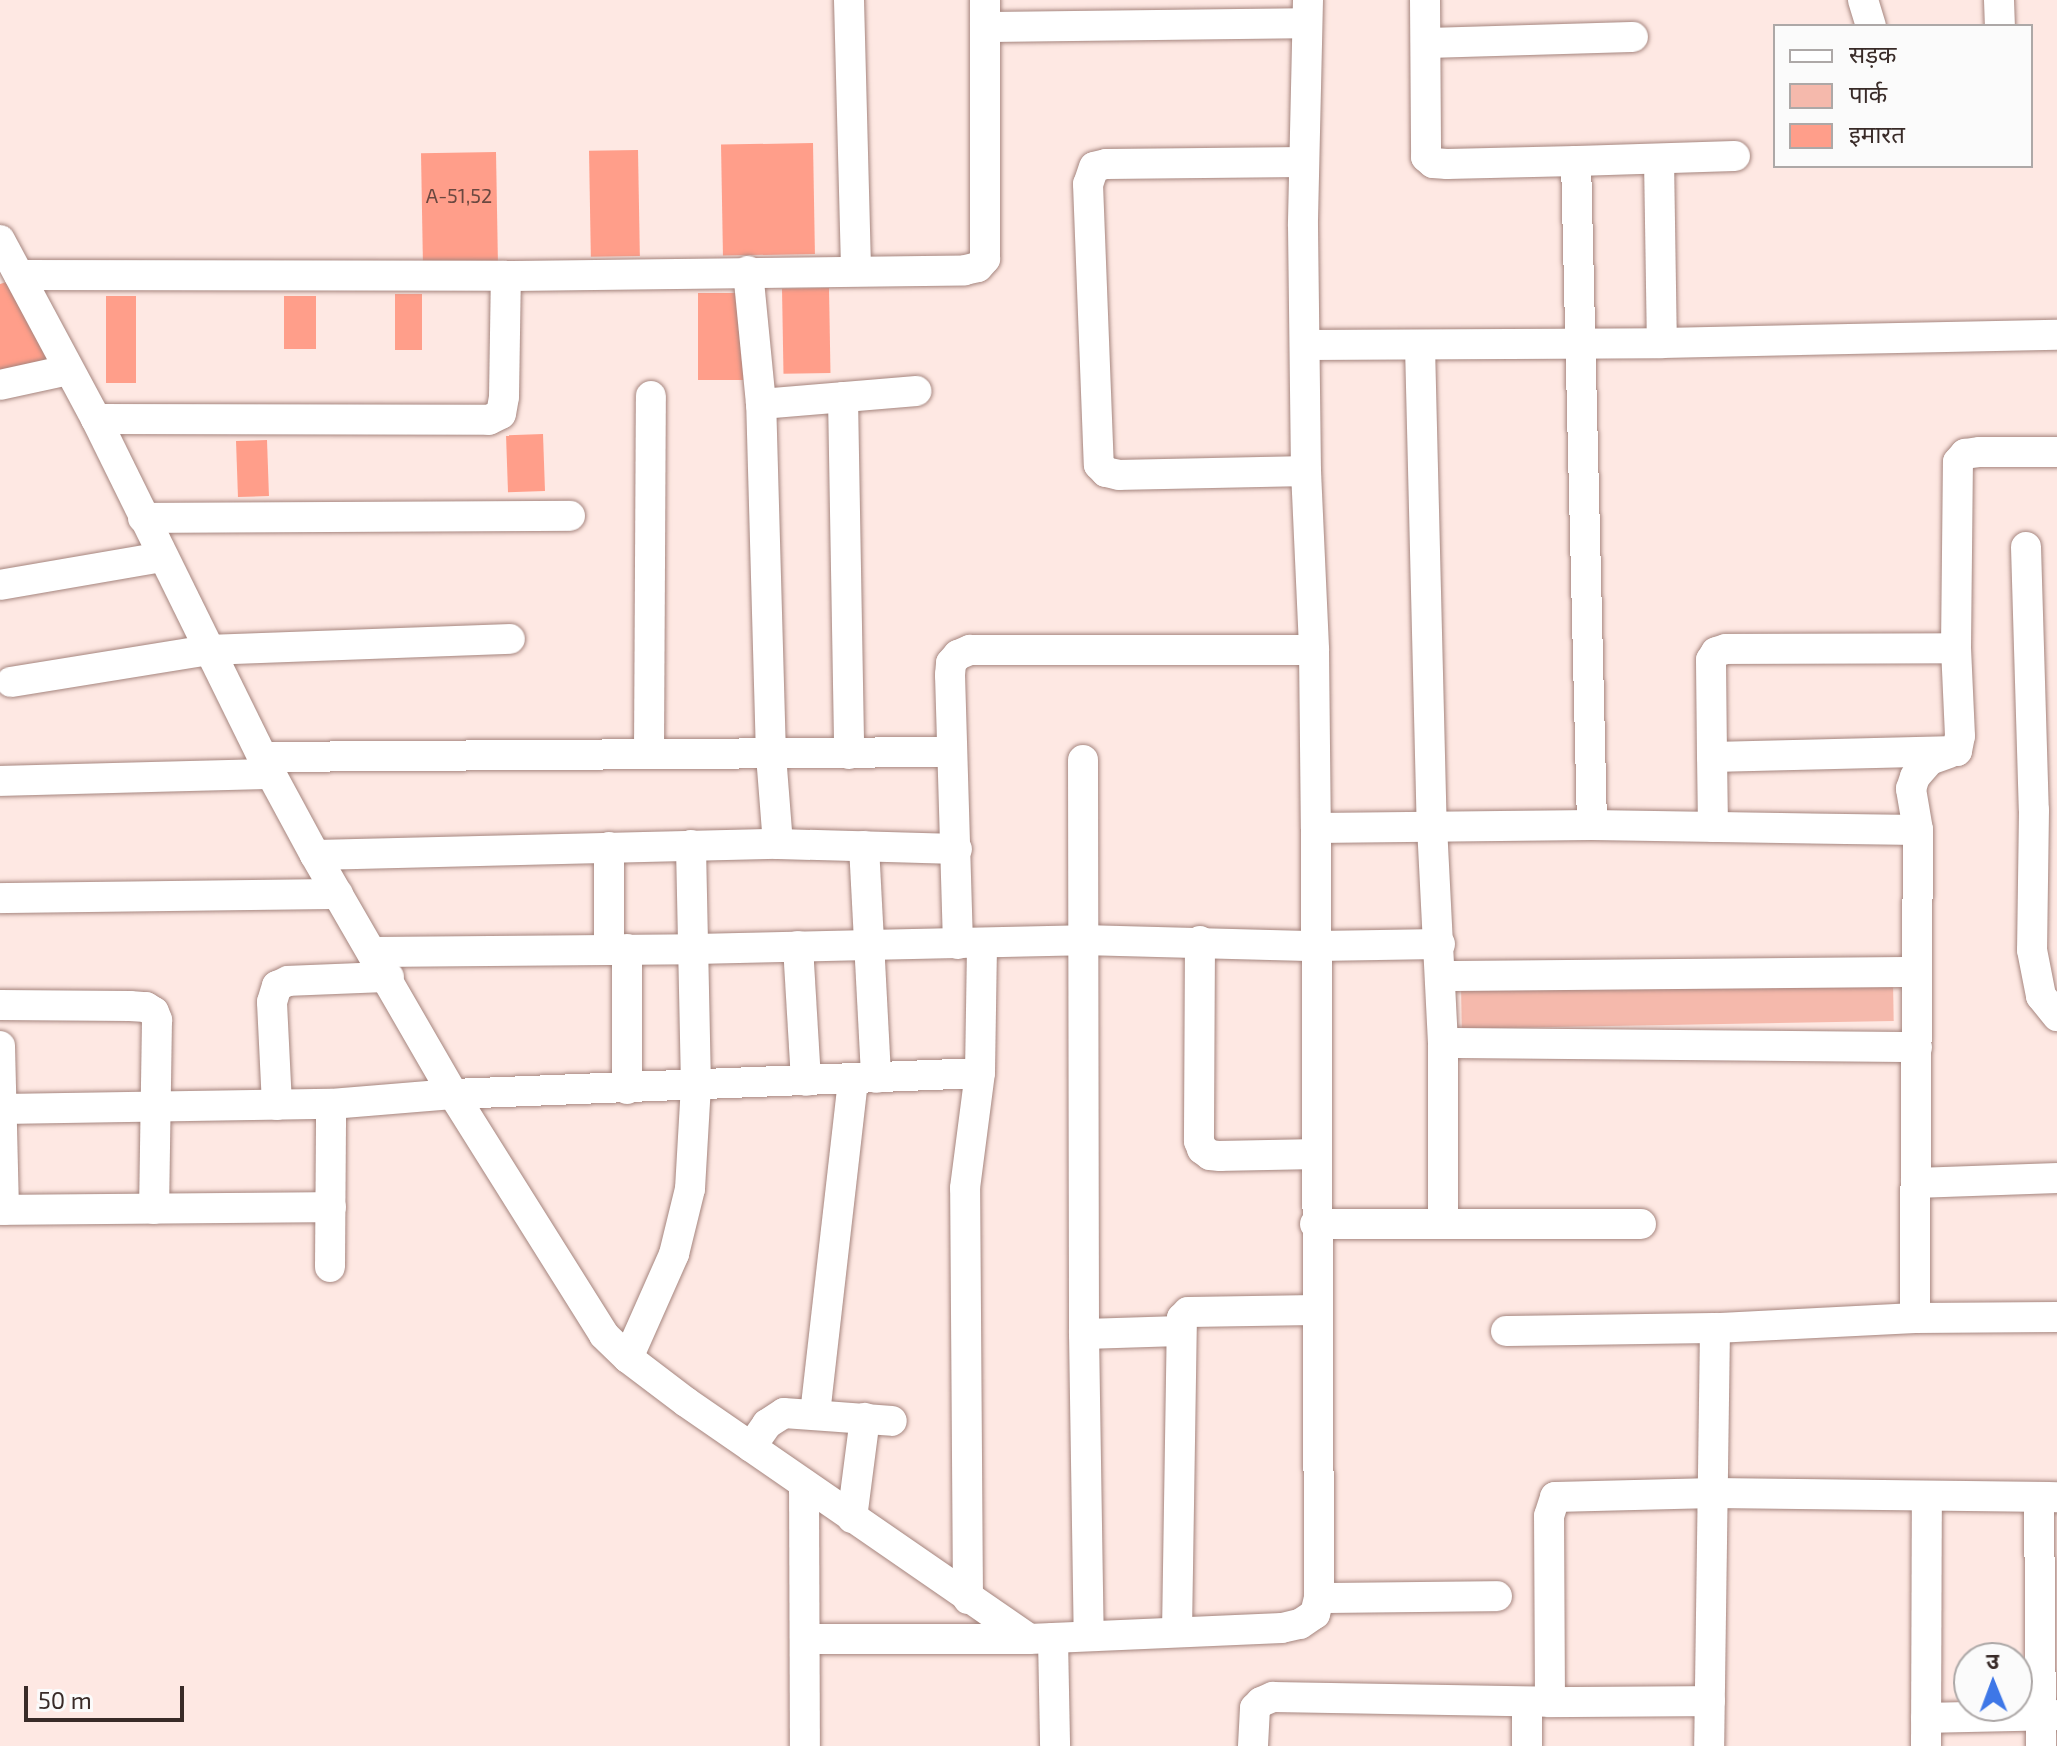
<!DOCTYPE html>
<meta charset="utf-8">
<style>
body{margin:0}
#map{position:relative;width:2057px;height:1746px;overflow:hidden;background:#fee8e3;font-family:"Exo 2","Noto Sans Devanagari",sans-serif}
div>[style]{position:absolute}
.green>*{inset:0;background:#f5b9ac;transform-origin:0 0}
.building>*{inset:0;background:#ff9e8a;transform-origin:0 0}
.roads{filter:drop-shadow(0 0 2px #a5857e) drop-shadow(0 0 2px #a5857e)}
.minor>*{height:30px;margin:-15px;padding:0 15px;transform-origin:15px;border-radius:15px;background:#fff}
span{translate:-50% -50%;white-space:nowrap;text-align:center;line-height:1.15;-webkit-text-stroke:8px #fbfbfb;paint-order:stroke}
.number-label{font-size:20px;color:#6a4840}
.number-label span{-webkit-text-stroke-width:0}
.legend{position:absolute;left:1773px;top:24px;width:260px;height:144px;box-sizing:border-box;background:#fbfbfb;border:2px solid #ada8a7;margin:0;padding:10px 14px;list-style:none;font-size:24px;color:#392b28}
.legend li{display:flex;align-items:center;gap:16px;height:40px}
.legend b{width:40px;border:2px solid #ada8a7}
.north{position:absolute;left:1953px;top:1642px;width:80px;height:80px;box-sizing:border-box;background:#fbfbfb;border:2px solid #ada8a7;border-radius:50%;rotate:359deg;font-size:22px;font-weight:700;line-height:32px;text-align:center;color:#392b28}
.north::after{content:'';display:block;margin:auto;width:28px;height:36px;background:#3e77e7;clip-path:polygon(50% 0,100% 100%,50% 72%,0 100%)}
.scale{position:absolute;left:24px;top:1686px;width:160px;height:36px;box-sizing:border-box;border:4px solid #392b28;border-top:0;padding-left:10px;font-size:24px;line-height:28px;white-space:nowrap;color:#392b28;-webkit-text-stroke:6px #fbfbfb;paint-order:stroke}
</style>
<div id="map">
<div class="green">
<i style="left:1893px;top:981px;width:40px;height:432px;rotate:89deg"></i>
</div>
<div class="building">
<i style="left:813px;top:143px;width:111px;height:92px;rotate:89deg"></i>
<i style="left:638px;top:150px;width:106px;height:49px;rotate:89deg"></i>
<i style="left:496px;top:152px;width:111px;height:75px;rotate:89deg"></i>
<i style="clip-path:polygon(13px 280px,55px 364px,0 377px,0 284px)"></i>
<i style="left:829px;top:288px;width:85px;height:47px;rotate:89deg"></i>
<i style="left:698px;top:293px;width:51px;height:87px"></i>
<i style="left:395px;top:294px;width:27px;height:56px"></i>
<i style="left:106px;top:296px;width:30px;height:87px"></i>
<i style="left:284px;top:296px;width:32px;height:53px"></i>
<i style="left:543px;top:434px;width:57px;height:37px;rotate:88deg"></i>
<i style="left:267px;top:440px;width:56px;height:31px;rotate:88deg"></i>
</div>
<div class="roads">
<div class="minor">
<i style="left:849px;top:0;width:269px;rotate:88.5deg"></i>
<i style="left:1308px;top:0;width:226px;rotate:91.3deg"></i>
<i style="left:1303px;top:226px;width:245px;rotate:89.3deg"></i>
<i style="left:1306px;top:471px;width:179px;rotate:87.4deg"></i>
<i style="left:1314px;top:650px;width:178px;rotate:89.4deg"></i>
<i style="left:1316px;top:828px;width:276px;rotate:-0.6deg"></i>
<i style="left:1592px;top:825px;width:326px;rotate:0.9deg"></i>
<i style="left:1918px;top:830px;width:488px;rotate:90.4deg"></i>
<i style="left:1915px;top:1318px;width:200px;rotate:177.1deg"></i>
<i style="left:1715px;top:1328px;width:418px;rotate:90.8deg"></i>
<i style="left:1425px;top:0;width:157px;rotate:89.6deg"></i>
<i style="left:1426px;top:157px;width:9px;rotate:41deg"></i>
<i style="left:1433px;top:163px;width:14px;rotate:4deg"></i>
<i style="left:1447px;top:164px;width:129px;rotate:-1.3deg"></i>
<i style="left:1576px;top:161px;width:664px;rotate:88.62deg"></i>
<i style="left:1863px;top:0;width:27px;rotate:73deg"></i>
<i style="left:1999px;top:0;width:26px;rotate:88deg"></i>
<i style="left:985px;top:27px;width:322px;rotate:-0.7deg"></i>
<i style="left:1426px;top:43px;width:207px;rotate:-1.7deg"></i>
<i style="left:1659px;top:159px;width:184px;rotate:89.1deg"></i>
<i style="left:1576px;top:161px;width:159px;rotate:-1.8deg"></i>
<i style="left:1304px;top:162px;width:198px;rotate:179.4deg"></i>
<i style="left:1106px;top:164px;width:12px;rotate:166deg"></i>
<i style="left:1094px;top:167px;width:18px;rotate:109deg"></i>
<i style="left:1088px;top:184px;width:281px;rotate:87.8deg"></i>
<i style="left:1099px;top:465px;width:10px;rotate:45deg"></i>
<i style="left:1106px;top:472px;width:13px;rotate:13deg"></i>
<i style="left:1119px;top:475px;width:187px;rotate:-1.2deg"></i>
<i style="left:0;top:240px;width:203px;rotate:61.8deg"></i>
<i style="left:96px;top:419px;width:377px;rotate:63.8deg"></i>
<i style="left:262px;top:757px;width:111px;rotate:61.6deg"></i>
<i style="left:315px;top:855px;width:276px;rotate:60deg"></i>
<i style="left:453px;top:1094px;width:284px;rotate:57.9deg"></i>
<i style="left:604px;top:1335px;width:33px;rotate:44deg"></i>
<i style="left:628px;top:1358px;width:73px;rotate:37.2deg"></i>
<i style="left:686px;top:1402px;width:417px;rotate:34.6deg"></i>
<i style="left:1029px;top:1639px;width:253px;rotate:-2.5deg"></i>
<i style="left:1282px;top:1628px;width:18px;rotate:-13deg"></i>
<i style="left:1300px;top:1624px;width:18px;rotate:-34deg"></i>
<i style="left:1315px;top:1614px;width:16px;rotate:-76deg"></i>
<i style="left:1319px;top:1598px;width:770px;rotate:-90.22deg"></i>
<i style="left:748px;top:271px;width:134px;rotate:84.4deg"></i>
<i style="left:19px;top:275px;width:487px;rotate:0.1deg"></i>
<i style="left:506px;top:276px;width:459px;rotate:-0.7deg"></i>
<i style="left:965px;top:270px;width:13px;rotate:-13deg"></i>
<i style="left:978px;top:267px;width:11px;rotate:-49deg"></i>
<i style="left:985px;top:259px;width:259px;rotate:-90deg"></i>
<i style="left:1306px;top:345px;width:356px;rotate:-0.3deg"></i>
<i style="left:1662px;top:343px;width:395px;rotate:-1.2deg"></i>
<i style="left:1420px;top:346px;width:480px;rotate:88.6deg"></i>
<i style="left:1432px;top:826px;width:217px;rotate:87.1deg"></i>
<i style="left:1443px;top:1043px;width:180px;rotate:90deg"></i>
<i style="left:0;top:385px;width:70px;rotate:-12.4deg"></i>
<i style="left:843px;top:397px;width:357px;rotate:89deg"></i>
<i style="left:96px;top:419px;width:393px;rotate:0.1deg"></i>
<i style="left:489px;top:420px;width:13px;rotate:-27deg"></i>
<i style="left:501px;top:414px;width:17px;rotate:-80deg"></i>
<i style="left:504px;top:397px;width:121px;rotate:-89.1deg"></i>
<i style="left:143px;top:518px;width:427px;rotate:-0.3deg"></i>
<i style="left:2026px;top:547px;width:263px;rotate:88.3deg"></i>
<i style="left:2034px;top:810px;width:140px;rotate:90.8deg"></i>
<i style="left:2032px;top:950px;width:47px;rotate:78.9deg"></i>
<i style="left:2041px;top:996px;width:26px;rotate:51deg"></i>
<i style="left:0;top:585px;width:164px;rotate:-9.8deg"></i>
<i style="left:11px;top:682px;width:200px;rotate:-9.2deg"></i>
<i style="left:208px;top:650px;width:302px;rotate:-2.1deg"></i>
<i style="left:649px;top:754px;width:358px;rotate:-89.7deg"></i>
<i style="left:262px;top:757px;width:689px;rotate:-0.42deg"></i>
<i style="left:1712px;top:757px;width:97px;rotate:-90.6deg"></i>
<i style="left:1711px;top:660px;width:9px;rotate:-58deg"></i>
<i style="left:1716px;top:652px;width:10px;rotate:-17deg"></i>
<i style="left:1726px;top:649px;width:230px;rotate:-0.2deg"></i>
<i style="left:1083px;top:760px;width:574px;rotate:89.9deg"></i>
<i style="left:1084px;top:1334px;width:302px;rotate:89.1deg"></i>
<i style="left:0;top:781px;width:271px;rotate:-1.5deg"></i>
<i style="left:1713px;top:827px;width:70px;rotate:-90.8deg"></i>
<i style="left:1712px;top:757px;width:245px;rotate:-1.4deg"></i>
<i style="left:1957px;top:751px;width:15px;rotate:-79deg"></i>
<i style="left:1960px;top:736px;width:88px;rotate:-92.6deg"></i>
<i style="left:1956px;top:648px;width:186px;rotate:-89.4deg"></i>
<i style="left:1958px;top:462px;width:11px;rotate:-49deg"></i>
<i style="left:1965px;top:454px;width:15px;rotate:-8deg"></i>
<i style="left:1980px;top:452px;width:77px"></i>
<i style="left:1918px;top:830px;width:42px;rotate:-99.7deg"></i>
<i style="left:1911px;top:789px;width:13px;rotate:-72deg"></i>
<i style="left:1915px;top:777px;width:23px;rotate:-49deg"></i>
<i style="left:1930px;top:760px;width:20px;rotate:-20deg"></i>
<i style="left:778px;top:844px;width:88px;rotate:-94.5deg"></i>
<i style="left:771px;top:756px;width:352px;rotate:-91.6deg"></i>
<i style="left:761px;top:404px;width:156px;rotate:-4.8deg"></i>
<i style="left:864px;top:846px;width:232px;rotate:87deg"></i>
<i style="left:609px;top:847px;width:102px;rotate:90deg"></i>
<i style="left:315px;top:855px;width:463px;rotate:-1.4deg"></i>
<i style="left:778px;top:844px;width:179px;rotate:1.6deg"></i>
<i style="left:0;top:898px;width:338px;rotate:-0.7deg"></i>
<i style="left:1200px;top:941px;width:200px;rotate:90.3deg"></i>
<i style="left:1199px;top:1141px;width:9px;rotate:69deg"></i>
<i style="left:1202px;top:1149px;width:10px;rotate:37deg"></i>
<i style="left:1210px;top:1155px;width:10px;rotate:6deg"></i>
<i style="left:1220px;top:1156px;width:96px;rotate:-1.2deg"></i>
<i style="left:958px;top:944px;width:269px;rotate:-91.7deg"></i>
<i style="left:950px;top:675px;width:12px;rotate:-85deg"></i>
<i style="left:951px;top:663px;width:11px;rotate:-49deg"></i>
<i style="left:958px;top:655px;width:13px;rotate:-23deg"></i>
<i style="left:970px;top:650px;width:344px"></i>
<i style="left:798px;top:946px;width:135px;rotate:86.6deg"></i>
<i style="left:374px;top:952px;width:321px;rotate:-0.5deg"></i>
<i style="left:695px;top:949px;width:387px;rotate:-1.3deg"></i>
<i style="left:1082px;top:940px;width:235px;rotate:1.5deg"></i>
<i style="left:1317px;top:946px;width:123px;rotate:-0.9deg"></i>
<i style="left:1441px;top:976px;width:475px;rotate:-0.5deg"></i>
<i style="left:0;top:1005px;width:130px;rotate:0.4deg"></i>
<i style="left:130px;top:1006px;width:16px;rotate:4deg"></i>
<i style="left:146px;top:1007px;width:9px;rotate:32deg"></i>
<i style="left:154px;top:1012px;width:9px;rotate:69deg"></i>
<i style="left:157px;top:1020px;width:189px;rotate:90.9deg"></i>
<i style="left:1443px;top:1043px;width:474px;rotate:0.5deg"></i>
<i style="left:0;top:1046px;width:164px;rotate:88.6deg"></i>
<i style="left:627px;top:1089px;width:140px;rotate:-90deg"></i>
<i style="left:277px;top:1105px;width:103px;rotate:-92.8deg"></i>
<i style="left:272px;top:1002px;width:17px;rotate:-73deg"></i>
<i style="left:277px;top:986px;width:12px;rotate:-24deg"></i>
<i style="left:288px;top:981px;width:101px;rotate:-2.3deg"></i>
<i style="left:2px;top:1109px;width:329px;rotate:-0.9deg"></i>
<i style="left:331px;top:1104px;width:122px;rotate:-4.7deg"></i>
<i style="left:453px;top:1094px;width:527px;rotate:-2.28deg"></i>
<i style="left:980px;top:1073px;width:130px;rotate:-89.1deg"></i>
<i style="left:1916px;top:1183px;width:141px;rotate:-2deg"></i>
<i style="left:0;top:1210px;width:331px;rotate:-0.5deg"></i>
<i style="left:1315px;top:1224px;width:326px"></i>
<i style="left:330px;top:1267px;width:163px;rotate:-89.6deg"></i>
<i style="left:1915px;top:1318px;width:142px;rotate:-0.4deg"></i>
<i style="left:1506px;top:1331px;width:209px;rotate:-0.8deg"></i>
<i style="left:1084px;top:1334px;width:97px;rotate:-1.8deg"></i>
<i style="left:628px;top:1358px;width:114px;rotate:-66.1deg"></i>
<i style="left:674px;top:1254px;width:67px;rotate:-76.2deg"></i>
<i style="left:690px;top:1189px;width:103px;rotate:-86.7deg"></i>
<i style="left:696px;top:1086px;width:241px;rotate:-91.2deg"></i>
<i style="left:815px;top:1414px;width:337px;rotate:-83.5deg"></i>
<i style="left:751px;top:1447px;width:28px;rotate:-55deg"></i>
<i style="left:767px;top:1424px;width:20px;rotate:-33deg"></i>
<i style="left:784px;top:1413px;width:108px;rotate:4.2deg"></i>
<i style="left:804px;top:1484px;width:262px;rotate:89.8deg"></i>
<i style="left:2039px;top:1498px;width:248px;rotate:89.5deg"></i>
<i style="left:852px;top:1518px;width:101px;rotate:-82.6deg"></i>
<i style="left:1319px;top:1598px;width:178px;rotate:-0.6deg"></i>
<i style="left:968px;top:1599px;width:411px;rotate:-90.4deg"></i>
<i style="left:965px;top:1188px;width:116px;rotate:-82.6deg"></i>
<i style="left:1177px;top:1632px;width:314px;rotate:-89.1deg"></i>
<i style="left:1182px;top:1318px;width:8px;rotate:-45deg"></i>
<i style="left:1188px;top:1312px;width:128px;rotate:-0.9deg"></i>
<i style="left:1053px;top:1638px;width:108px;rotate:88.9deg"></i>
<i style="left:806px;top:1639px;width:223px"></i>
<i style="left:1710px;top:1701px;width:160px;rotate:179.6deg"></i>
<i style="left:1550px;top:1702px;width:186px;rotate:-90.3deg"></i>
<i style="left:1549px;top:1516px;width:20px;rotate:-72deg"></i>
<i style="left:1555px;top:1497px;width:159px;rotate:-1.4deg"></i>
<i style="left:1714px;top:1493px;width:343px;rotate:0.7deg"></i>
<i style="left:1926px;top:1718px;width:131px;rotate:-1.3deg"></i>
<i style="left:1253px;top:1746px;width:38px;rotate:-87deg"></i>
<i style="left:1255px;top:1708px;width:8px;rotate:-45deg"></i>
<i style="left:1261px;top:1702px;width:13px;rotate:-23deg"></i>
<i style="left:1273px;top:1697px;width:277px;rotate:1deg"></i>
<i style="left:1527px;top:1746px;width:44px;rotate:-90deg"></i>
<i style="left:1926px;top:1746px;width:250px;rotate:-89.8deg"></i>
</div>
</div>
<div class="number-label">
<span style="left:459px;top:195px">A-51,52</span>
</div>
<ul class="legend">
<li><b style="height:10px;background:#fff"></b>सड़क</li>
<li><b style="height:22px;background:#f5b9ac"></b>पार्क</li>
<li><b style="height:22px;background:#ff9e8a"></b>इमारत</li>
</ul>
<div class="north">उ</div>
<div class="scale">50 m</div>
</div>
